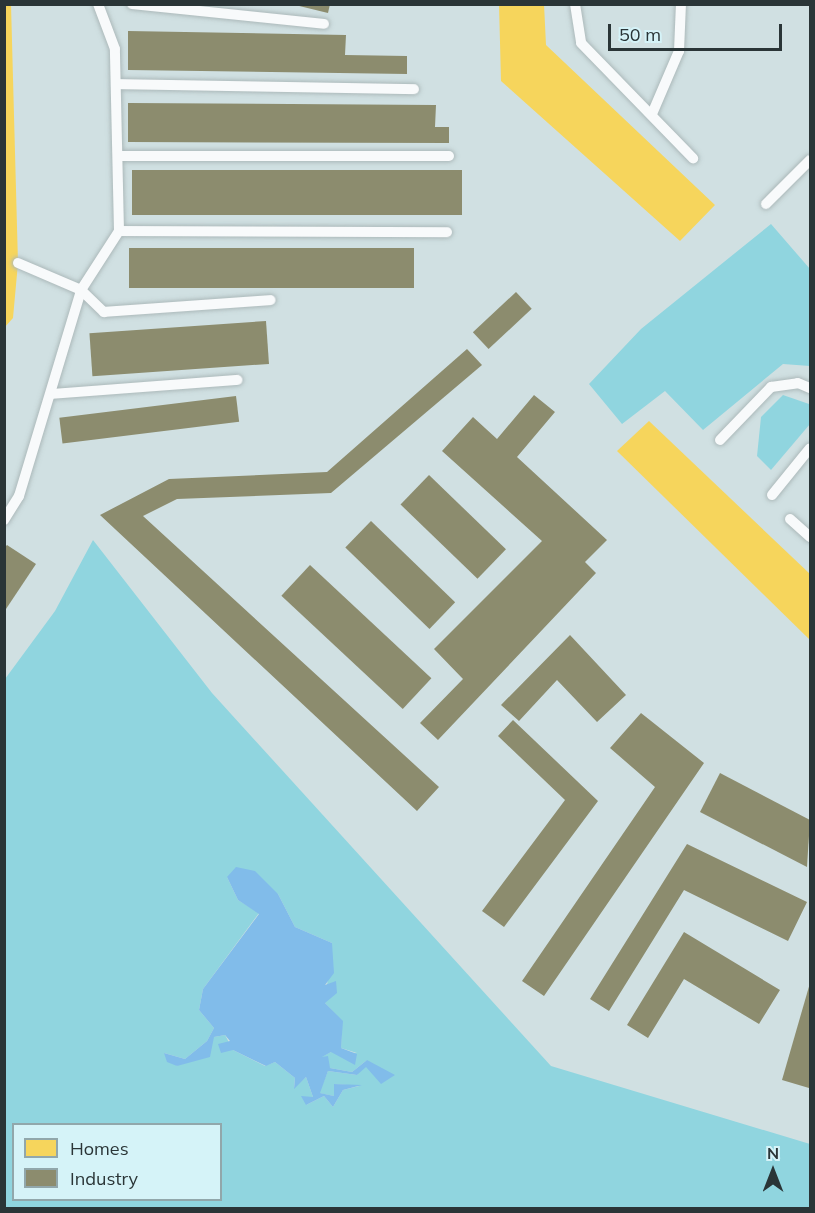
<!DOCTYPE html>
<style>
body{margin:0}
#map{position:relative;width:815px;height:1213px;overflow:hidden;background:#d0e0e2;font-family:Mulish,sans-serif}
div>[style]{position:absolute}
.green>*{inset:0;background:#90d5df}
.water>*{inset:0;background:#81bcea}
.homes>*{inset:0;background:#f6d55c}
.industry>*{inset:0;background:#8c8c6e;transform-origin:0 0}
.roads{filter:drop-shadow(0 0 2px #acb9ba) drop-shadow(0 0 2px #acb9ba)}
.service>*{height:10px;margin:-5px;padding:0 5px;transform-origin:5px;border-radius:5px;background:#f8fafb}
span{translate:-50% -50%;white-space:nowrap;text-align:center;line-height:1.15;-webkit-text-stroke:6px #d5f3f8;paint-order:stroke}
.frame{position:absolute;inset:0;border:6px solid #2a3537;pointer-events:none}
.legend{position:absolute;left:12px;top:1123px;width:210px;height:78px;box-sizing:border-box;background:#d5f3f8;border:2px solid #91a7ab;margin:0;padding:8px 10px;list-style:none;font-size:18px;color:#2a3537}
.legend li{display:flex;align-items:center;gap:12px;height:30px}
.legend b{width:30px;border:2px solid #91a7ab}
.north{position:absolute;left:743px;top:1141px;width:60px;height:60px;-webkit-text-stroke:4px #d5f3f8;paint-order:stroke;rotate:0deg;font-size:16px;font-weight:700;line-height:24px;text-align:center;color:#2a3537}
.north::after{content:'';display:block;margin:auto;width:21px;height:27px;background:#2a3537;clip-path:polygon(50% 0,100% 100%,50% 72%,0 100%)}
.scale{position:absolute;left:608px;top:24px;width:174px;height:27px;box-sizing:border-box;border:3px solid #2a3537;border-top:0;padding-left:8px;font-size:18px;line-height:21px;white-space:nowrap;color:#2a3537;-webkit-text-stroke:4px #d5f3f8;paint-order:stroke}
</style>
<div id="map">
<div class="green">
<i style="clip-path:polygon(771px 224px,810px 269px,810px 366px,783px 364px,703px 430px,665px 391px,622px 424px,589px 384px,641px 329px)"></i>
<i style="clip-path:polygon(783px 395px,809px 404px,810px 424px,771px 470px,757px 456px,761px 417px)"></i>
<i style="clip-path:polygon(evenodd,93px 540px,212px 693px,551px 1066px,810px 1144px,810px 1208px,5px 1208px,5px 679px,55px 611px,93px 540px,227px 877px,278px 894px,295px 927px,332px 943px,325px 1003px,342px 1021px,341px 1048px,357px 1053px,331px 1052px,319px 1058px,330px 1068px,352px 1072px,367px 1060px,357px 1075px,328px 1071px,319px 1093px,334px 1096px,335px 1084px,359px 1086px,343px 1090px,333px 1107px,324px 1096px,306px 1105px,313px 1097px,306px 1077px,294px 1088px,295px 1078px,275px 1062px,265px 1066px,233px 1050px,225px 1035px,214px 1037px,177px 1066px,164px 1053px,185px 1059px,207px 1041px,214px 1028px,199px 1010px,203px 989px,259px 913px,238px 900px,227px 877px,93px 540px,14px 1124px,220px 1124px,220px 1200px,14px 1200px,14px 1124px)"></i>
</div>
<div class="water">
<i style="clip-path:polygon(236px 867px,255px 871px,278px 894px,295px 927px,332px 943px,334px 973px,325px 985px,336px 981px,337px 993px,325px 1003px,343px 1021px,341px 1048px,357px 1054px,355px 1065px,331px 1052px,322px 1057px,328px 1056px,330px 1068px,352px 1072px,367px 1060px,395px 1075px,381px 1084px,366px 1067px,357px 1075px,328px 1071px,320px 1093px,334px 1096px,334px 1084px,362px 1085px,343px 1090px,333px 1107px,324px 1096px,306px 1105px,301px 1096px,313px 1097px,306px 1077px,294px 1089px,295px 1078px,275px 1062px,266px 1066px,233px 1050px,221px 1053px,218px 1044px,230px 1041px,225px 1035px,214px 1037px,210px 1057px,177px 1066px,167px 1062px,164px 1053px,185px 1059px,207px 1041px,214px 1028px,199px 1010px,203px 989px,259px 914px,238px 900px,227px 877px)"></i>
</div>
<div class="homes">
<i style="clip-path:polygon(4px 4px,11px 4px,18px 263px,13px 318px,4px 328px)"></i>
<i style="clip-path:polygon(499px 4px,544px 4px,546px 45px,715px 205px,680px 241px,501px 81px)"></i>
<i style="clip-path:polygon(649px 421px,810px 574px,810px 640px,617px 451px)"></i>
</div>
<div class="industry">
<i style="clip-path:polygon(291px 4px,330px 4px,328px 13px)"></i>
<i style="clip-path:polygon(128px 31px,346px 35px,345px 55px,407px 56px,407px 74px,128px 70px)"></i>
<i style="clip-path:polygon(128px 103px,436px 105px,435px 127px,449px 127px,449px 143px,128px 142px)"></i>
<i style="left:132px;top:170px;width:330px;height:45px"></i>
<i style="left:129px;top:248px;width:285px;height:40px"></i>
<i style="left:516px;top:292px;width:23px;height:59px;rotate:47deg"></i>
<i style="left:266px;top:321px;width:43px;height:177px;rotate:86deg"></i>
<i style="clip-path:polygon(467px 349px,482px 365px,331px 493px,177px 499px,143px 516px,439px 787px,417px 811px,100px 515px,169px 479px,327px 472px)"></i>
<i style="clip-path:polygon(534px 395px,555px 412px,517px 457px,607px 540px,585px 562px,596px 573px,438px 740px,420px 723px,463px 679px,434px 649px,542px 541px,442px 451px,473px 417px,497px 439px)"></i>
<i style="left:236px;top:396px;width:26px;height:178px;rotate:83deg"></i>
<i style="left:429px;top:475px;width:107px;height:41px;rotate:44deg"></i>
<i style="left:371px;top:521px;width:117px;height:37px;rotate:44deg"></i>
<i style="clip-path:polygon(7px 545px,36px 564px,4px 612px,4px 548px)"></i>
<i style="left:310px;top:565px;width:166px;height:42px;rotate:43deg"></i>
<i style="clip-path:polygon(570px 635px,626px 695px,597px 722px,557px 680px,519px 721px,501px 705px)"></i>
<i style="clip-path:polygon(641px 713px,704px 763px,544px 996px,522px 981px,655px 787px,610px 748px)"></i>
<i style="clip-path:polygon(513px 720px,598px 801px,504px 927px,482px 911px,565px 800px,498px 736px)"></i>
<i style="clip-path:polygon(720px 773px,810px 820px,807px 867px,700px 812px)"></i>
<i style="clip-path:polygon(687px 844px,807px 902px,788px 941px,684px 890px,609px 1011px,590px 999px)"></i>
<i style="clip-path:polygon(684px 932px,780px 990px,759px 1024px,684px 979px,648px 1038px,627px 1025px)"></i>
<i style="clip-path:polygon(810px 983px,810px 1082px,809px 1088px,782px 1080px)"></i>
</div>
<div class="roads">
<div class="service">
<i style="left:132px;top:4px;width:193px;rotate:5.9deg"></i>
<i style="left:575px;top:4px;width:39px;rotate:81deg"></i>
<i style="left:581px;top:43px;width:161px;rotate:45.8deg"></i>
<i style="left:116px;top:84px;width:298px;rotate:1deg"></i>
<i style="left:652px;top:114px;width:69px;rotate:-66.8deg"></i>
<i style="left:679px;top:51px;width:47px;rotate:-87.6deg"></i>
<i style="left:118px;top:156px;width:331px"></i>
<i style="left:766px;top:204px;width:62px;rotate:-45deg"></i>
<i style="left:119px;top:231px;width:328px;rotate:0.2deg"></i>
<i style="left:18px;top:263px;width:69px;rotate:23.2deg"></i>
<i style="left:81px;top:290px;width:70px;rotate:-57.2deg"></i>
<i style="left:119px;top:231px;width:182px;rotate:-91.3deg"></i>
<i style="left:115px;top:49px;width:48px;rotate:-110.7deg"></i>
<i style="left:51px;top:394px;width:187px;rotate:-4.3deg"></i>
<i style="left:720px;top:440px;width:74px;rotate:-46.1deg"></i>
<i style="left:771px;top:387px;width:27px;rotate:-8deg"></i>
<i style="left:798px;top:383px;width:13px;rotate:23deg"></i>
<i style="left:772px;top:495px;width:60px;rotate:-51deg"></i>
<i style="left:790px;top:519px;width:27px;rotate:42deg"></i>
<i style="left:4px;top:520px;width:28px;rotate:-58deg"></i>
<i style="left:19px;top:496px;width:215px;rotate:-73.2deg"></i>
<i style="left:81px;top:290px;width:32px;rotate:44deg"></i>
<i style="left:104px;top:312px;width:167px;rotate:-4.1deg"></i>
</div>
</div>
<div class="frame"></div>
<ul class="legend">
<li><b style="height:16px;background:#f6d55c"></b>Homes</li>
<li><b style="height:16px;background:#8c8c6e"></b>Industry</li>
</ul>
<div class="north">N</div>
<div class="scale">50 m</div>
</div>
